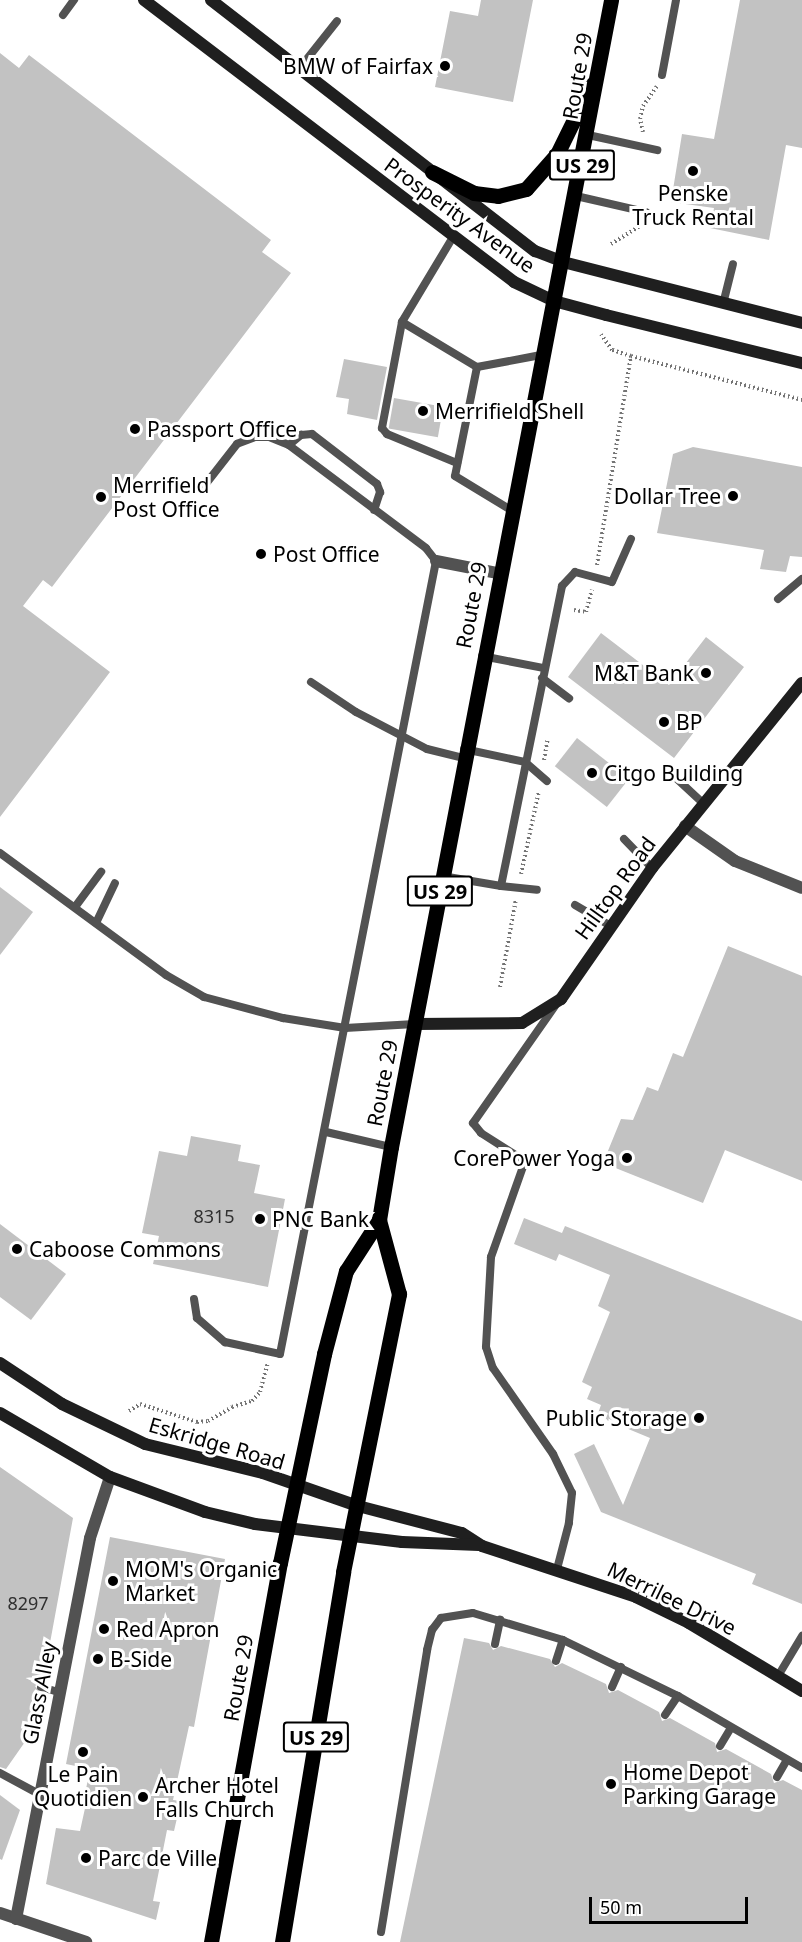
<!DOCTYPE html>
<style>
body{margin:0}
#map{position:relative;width:802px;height:1942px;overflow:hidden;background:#fff;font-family:"Noto Sans",sans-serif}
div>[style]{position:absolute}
.building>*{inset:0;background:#c2c2c2;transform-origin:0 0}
.path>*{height:4px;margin-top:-2px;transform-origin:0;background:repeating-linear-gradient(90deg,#747474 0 1.5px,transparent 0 4.5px)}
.lane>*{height:8px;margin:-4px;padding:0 4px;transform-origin:4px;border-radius:4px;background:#525252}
.street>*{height:12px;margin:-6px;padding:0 6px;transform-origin:6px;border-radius:6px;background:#525252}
.secondary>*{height:12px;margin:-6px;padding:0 6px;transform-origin:6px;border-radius:6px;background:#1f1f1f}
.primary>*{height:15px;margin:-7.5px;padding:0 7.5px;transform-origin:7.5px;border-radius:7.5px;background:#000}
.dots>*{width:16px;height:16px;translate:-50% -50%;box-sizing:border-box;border:3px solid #fff;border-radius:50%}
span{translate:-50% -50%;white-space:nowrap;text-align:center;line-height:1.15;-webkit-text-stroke:6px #fff;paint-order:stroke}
.number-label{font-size:18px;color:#303030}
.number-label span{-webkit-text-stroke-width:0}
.shield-label span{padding:2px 4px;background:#fff;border:2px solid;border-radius:4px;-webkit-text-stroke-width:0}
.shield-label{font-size:20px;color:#000;font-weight:700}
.poi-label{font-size:21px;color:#000}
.right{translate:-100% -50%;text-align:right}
.left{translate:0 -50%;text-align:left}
.street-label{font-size:21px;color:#000}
.scale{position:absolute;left:589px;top:1897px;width:159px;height:27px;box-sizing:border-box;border:3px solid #000;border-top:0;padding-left:8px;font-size:18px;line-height:21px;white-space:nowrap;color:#000;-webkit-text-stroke:4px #fff;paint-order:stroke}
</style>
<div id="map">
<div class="building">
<i style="clip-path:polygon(481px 0,533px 0,513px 102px,435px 87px,450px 11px,478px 16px)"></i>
<i style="clip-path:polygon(740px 0,802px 0,802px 148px,786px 145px,769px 240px,710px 228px,714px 208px,671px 202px,682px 134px,714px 139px)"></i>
<i style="clip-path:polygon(0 53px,19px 68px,29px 55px,271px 240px,262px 252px,291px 273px,52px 587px,43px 580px,23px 606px,110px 672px,0 817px)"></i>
<i style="clip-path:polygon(344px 359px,387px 367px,377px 420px,347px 414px,349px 399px,336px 397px)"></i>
<i style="left:394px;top:398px;width:50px;height:31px;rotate:10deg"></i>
<i style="clip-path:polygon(693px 447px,802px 467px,802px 557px,790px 556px,786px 572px,760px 569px,764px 550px,657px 533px,673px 454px)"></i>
<i style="clip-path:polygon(601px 633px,669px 685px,706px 637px,744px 667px,674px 758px,568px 677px)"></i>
<i style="left:577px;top:738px;width:66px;height:36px;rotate:38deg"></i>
<i style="clip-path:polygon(0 887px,33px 912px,0 955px)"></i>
<i style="clip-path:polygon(728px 946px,802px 976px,802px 1181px,725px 1150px,703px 1203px,603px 1163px,621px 1119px,633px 1120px,647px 1087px,658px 1091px,673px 1053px,683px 1057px)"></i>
<i style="clip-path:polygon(191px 1136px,241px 1145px,238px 1161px,260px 1165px,254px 1193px,285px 1199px,268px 1287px,153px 1264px,159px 1236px,142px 1233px,159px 1151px,187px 1156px)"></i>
<i style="clip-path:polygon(524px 1218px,562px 1233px,565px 1226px,802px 1321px,802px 1604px,752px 1584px,756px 1574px,601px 1512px,574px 1454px,594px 1444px,623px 1505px,650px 1438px,597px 1416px,601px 1405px,587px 1399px,592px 1387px,582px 1382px,610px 1312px,598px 1306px,610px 1275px,559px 1254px,556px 1261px,514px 1244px)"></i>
<i style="clip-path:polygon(0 1224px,66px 1274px,31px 1320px,0 1297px)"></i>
<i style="clip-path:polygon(0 1467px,73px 1518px,43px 1681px,35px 1686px,40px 1693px,34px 1729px,6px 1769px,0 1767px)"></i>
<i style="clip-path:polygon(110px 1537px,225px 1559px,194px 1727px,189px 1726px,173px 1800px,181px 1801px,174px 1831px,167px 1830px,153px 1901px,160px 1902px,156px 1920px,46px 1884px,56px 1828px,80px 1831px,89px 1790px,86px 1789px,90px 1769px,66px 1764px)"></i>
<i style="clip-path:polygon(464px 1638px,489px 1643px,493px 1650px,501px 1646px,550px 1659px,555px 1667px,562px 1663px,606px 1684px,609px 1693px,618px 1690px,659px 1712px,662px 1721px,670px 1718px,715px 1743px,717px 1752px,726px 1749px,771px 1774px,774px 1783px,783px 1780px,802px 1790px,802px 1942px,400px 1942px)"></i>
<i style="clip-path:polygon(0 1795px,20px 1810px,2px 1860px,0 1859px)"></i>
</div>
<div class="path">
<i style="left:643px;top:132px;width:13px;rotate:-103deg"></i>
<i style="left:640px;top:119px;width:13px;rotate:-77deg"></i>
<i style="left:643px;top:106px;width:24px;rotate:-55deg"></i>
<i style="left:611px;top:244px;width:34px;rotate:-32deg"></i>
<i style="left:631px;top:356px;width:177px;rotate:14.4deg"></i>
<i style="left:597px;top:565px;width:212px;rotate:-80.8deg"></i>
<i style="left:631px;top:356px;width:20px;rotate:-162deg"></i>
<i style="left:612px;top:350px;width:19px;rotate:-125deg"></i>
<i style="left:574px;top:610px;width:12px;rotate:9deg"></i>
<i style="left:586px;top:612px;width:23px;rotate:-75deg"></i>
<i style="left:544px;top:760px;width:22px;rotate:-80deg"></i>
<i style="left:521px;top:874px;width:85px;rotate:-77.8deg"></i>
<i style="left:500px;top:987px;width:89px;rotate:-79.7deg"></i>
<i style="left:129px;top:1411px;width:13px;rotate:-32deg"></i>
<i style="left:140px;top:1404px;width:60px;rotate:17.5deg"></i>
<i style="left:197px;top:1422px;width:11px;rotate:-5deg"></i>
<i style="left:208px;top:1421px;width:28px;rotate:-30deg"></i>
<i style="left:232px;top:1407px;width:21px;rotate:-17deg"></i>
<i style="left:252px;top:1401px;width:12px;rotate:-48deg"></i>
<i style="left:260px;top:1392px;width:30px;rotate:-75deg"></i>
</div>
<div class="lane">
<i style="left:63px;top:15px;width:19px;rotate:-54deg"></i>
<i style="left:299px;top:69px;width:61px;rotate:-51.6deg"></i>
<i style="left:662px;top:75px;width:76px;rotate:-79.4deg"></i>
<i style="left:588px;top:135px;width:71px;rotate:12.3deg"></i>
<i style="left:576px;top:196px;width:72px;rotate:12.9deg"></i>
<i style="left:453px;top:237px;width:99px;rotate:121deg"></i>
<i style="left:402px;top:322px;width:87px;rotate:31deg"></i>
<i style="left:477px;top:367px;width:65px;rotate:-10.6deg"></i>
<i style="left:723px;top:304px;width:41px;rotate:-76deg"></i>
<i style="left:402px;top:322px;width:108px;rotate:100.7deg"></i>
<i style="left:382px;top:428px;width:8px;rotate:50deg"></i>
<i style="left:387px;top:434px;width:76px;rotate:22.5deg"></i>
<i style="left:477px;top:367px;width:111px;rotate:101.4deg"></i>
<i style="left:455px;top:476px;width:66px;rotate:31.3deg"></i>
<i style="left:289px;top:445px;width:16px;rotate:-40deg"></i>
<i style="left:301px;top:435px;width:11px;rotate:-5deg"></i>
<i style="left:312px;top:434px;width:82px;rotate:37.6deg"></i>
<i style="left:377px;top:484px;width:9px;rotate:69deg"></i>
<i style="left:380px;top:492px;width:19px;rotate:108deg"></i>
<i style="left:778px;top:599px;width:31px;rotate:-40deg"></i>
<i style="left:482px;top:656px;width:62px;rotate:11.1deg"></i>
<i style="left:542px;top:678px;width:34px;rotate:37deg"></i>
<i style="left:311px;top:682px;width:54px;rotate:33.7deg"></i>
<i style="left:356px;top:712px;width:80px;rotate:27.5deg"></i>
<i style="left:427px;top:749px;width:37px;rotate:14deg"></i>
<i style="left:464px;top:749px;width:62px;rotate:12deg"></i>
<i style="left:525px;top:762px;width:29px;rotate:41deg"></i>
<i style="left:676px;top:778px;width:38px;rotate:43deg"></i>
<i style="left:624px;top:839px;width:40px;rotate:46deg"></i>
<i style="left:0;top:853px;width:206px;rotate:36.3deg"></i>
<i style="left:166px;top:975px;width:44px;rotate:30.1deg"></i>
<i style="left:204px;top:997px;width:82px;rotate:14.9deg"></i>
<i style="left:283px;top:1018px;width:63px;rotate:9.2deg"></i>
<i style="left:345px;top:1028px;width:70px;rotate:-3.3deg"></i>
<i style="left:442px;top:876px;width:60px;rotate:9.6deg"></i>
<i style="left:501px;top:886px;width:306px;rotate:-78.5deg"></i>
<i style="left:562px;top:586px;width:19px;rotate:-47deg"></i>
<i style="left:575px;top:572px;width:38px;rotate:15deg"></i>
<i style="left:612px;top:582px;width:47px;rotate:-66.2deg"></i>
<i style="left:501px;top:886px;width:36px;rotate:6deg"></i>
<i style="left:575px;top:905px;width:42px;rotate:30.3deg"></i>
<i style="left:75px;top:907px;width:44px;rotate:-53.4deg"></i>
<i style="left:96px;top:923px;width:44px;rotate:-64.6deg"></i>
<i style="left:555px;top:1006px;width:143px;rotate:125deg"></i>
<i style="left:473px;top:1123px;width:13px;rotate:51deg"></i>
<i style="left:481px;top:1133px;width:52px;rotate:32.5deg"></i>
<i style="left:525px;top:1161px;width:102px;rotate:109.5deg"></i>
<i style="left:491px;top:1257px;width:90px;rotate:93.2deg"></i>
<i style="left:486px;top:1347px;width:22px;rotate:72deg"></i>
<i style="left:493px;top:1368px;width:105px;rotate:55.1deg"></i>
<i style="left:553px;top:1454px;width:43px;rotate:64deg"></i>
<i style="left:572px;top:1493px;width:30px;rotate:96deg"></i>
<i style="left:569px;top:1523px;width:48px;rotate:104.6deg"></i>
<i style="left:326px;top:1132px;width:67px;rotate:13deg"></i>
<i style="left:194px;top:1299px;width:19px;rotate:81deg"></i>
<i style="left:197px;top:1318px;width:37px;rotate:41deg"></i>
<i style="left:225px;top:1342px;width:56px;rotate:12.3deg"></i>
<i style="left:280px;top:1354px;width:808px;rotate:-78.87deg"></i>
<i style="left:436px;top:561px;width:16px;rotate:-128deg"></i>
<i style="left:426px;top:548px;width:171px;rotate:-143.1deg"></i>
<i style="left:289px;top:445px;width:22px;rotate:-158deg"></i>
<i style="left:269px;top:437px;width:14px;rotate:180deg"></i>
<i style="left:255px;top:437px;width:19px;rotate:159deg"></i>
<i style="left:237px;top:444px;width:58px;rotate:128deg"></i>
<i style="left:495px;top:1644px;width:25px;rotate:-78deg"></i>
<i style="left:556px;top:1661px;width:22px;rotate:-72deg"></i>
<i style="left:778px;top:1676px;width:47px;rotate:-59deg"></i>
<i style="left:41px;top:1687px;width:19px;rotate:16deg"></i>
<i style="left:612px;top:1687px;width:22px;rotate:-66deg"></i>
<i style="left:665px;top:1715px;width:23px;rotate:-56deg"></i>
<i style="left:720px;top:1746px;width:21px;rotate:-59deg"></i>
<i style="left:0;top:1773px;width:44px;rotate:28.3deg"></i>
<i style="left:777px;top:1777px;width:20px;rotate:-60deg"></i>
<i style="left:381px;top:1932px;width:286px;rotate:-80.7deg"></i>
<i style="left:427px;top:1650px;width:21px;rotate:-76deg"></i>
<i style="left:432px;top:1630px;width:15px;rotate:-53deg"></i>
<i style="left:441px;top:1618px;width:32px;rotate:-9deg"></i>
<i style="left:473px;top:1613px;width:94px;rotate:16.7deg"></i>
<i style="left:563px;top:1640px;width:128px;rotate:26deg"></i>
<i style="left:678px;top:1696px;width:143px;rotate:30.1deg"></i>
</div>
<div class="street">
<i style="left:436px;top:561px;width:63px;rotate:11deg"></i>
<i style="left:685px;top:826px;width:61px;rotate:35deg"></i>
<i style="left:735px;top:861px;width:72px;rotate:21.9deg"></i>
<i style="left:0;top:1913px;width:91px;rotate:18.6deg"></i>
<i style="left:16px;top:1919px;width:388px;rotate:-79deg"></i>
<i style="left:90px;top:1538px;width:64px;rotate:-71.8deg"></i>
</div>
<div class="secondary">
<i style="left:144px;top:0;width:465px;rotate:37.3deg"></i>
<i style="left:514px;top:282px;width:44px;rotate:25.4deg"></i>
<i style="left:554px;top:301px;width:54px;rotate:15.1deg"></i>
<i style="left:606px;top:315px;width:202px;rotate:13.8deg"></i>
<i style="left:211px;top:0;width:410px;rotate:37.8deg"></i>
<i style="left:535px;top:251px;width:30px;rotate:21deg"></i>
<i style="left:563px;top:262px;width:247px;rotate:14.3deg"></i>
<i style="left:415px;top:1024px;width:107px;rotate:-0.5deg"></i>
<i style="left:522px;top:1023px;width:46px;rotate:-31.6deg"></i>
<i style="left:561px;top:999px;width:160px;rotate:-55.2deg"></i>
<i style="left:652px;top:868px;width:238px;rotate:-51deg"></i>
<i style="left:0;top:1363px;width:74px;rotate:33.5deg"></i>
<i style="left:62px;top:1404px;width:92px;rotate:25.7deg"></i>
<i style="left:145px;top:1444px;width:122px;rotate:13.8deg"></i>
<i style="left:263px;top:1473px;width:101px;rotate:19.2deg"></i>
<i style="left:358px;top:1506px;width:107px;rotate:14.6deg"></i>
<i style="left:462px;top:1533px;width:24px;rotate:33deg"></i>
<i style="left:482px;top:1546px;width:162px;rotate:18.3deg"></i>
<i style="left:636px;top:1597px;width:59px;rotate:26.1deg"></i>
<i style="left:689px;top:1623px;width:132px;rotate:31deg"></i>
<i style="left:0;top:1413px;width:127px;rotate:30.2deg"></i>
<i style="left:110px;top:1477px;width:101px;rotate:20.2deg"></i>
<i style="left:205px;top:1512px;width:51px;rotate:13.5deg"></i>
<i style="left:255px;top:1524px;width:148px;rotate:7deg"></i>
<i style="left:402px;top:1542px;width:77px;rotate:2.2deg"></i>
</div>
<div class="primary">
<i style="left:432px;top:172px;width:47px;rotate:26.6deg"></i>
<i style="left:474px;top:193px;width:24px;rotate:7deg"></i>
<i style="left:498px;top:196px;width:29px;rotate:-14deg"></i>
<i style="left:526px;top:189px;width:47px;rotate:-48.5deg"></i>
<i style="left:557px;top:154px;width:77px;rotate:-63.8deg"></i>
<i style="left:211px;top:1942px;width:385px;rotate:-79.7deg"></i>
<i style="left:280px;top:1563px;width:214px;rotate:-78.1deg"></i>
<i style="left:324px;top:1354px;width:86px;rotate:-75.2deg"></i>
<i style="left:346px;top:1271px;width:61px;rotate:-57.1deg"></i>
<i style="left:282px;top:1942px;width:375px;rotate:-80.6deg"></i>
<i style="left:343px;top:1572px;width:284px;rotate:-78.6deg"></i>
<i style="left:399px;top:1294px;width:77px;rotate:-105.1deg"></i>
<i style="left:379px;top:1220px;width:74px;rotate:-80.7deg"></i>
<i style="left:391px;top:1147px;width:1168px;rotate:-79.14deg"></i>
</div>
<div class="dots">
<i style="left:445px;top:66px;background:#000"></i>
<i style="left:693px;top:171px;background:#000"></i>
<i style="left:423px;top:411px;background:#000"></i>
<i style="left:135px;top:429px;background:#000"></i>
<i style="left:733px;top:496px;background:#000"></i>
<i style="left:101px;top:497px;background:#000"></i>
<i style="left:261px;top:554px;background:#000"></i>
<i style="left:706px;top:673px;background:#000"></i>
<i style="left:664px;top:722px;background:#000"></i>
<i style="left:592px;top:773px;background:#000"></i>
<i style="left:627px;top:1158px;background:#000"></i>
<i style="left:260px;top:1219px;background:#000"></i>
<i style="left:17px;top:1249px;background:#000"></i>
<i style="left:699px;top:1418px;background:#000"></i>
<i style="left:113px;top:1581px;background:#000"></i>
<i style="left:104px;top:1629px;background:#000"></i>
<i style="left:98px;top:1659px;background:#000"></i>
<i style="left:83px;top:1752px;background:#000"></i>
<i style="left:611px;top:1784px;background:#000"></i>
<i style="left:143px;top:1797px;background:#000"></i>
<i style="left:86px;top:1858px;background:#000"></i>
</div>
<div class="number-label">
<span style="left:214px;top:1216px">8315</span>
<span style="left:28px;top:1603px">8297</span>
</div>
<div class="shield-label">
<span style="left:582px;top:165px">US 29</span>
<span style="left:440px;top:891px">US 29</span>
<span style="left:316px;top:1737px">US 29</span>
</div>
<div class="poi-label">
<span class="right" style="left:433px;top:66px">BMW of Fairfax</span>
<span style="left:693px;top:205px">Penske<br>Truck Rental</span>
<span class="left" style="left:435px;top:411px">Merrifield Shell</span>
<span class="left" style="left:147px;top:429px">Passport Office</span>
<span class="left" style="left:113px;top:497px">Merrifield<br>Post Office</span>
<span class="right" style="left:721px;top:496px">Dollar Tree</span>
<span class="left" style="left:273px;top:554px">Post Office</span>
<span class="right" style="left:694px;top:673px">M&amp;T Bank</span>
<span class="left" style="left:676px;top:722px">BP</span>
<span class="left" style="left:604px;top:773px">Citgo Building</span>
<span class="right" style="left:615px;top:1158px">CorePower Yoga</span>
<span class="left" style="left:272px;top:1219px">PNC Bank</span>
<span class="left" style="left:29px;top:1249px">Caboose Commons</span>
<span class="right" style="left:687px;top:1418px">Public Storage</span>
<span class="left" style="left:125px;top:1581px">MOM's Organic<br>Market</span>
<span class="left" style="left:116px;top:1629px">Red Apron</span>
<span class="left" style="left:110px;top:1659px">B-Side</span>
<span class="left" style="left:623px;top:1784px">Home Depot<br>Parking Garage</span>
<span style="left:83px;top:1786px">Le Pain<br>Quotidien</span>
<span class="left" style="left:155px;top:1797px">Archer Hotel<br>Falls Church</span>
<span class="left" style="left:98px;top:1858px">Parc de Ville</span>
</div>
<div class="street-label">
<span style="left:577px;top:76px;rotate:-80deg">Route 29</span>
<span style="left:460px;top:215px;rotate:36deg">Prosperity Avenue</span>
<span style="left:471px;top:605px;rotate:-79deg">Route 29</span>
<span style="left:615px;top:888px;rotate:-54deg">Hilltop Road</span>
<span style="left:382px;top:1083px;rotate:-79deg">Route 29</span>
<span style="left:217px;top:1443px;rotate:16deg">Eskridge Road</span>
<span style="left:672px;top:1598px;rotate:26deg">Merrilee Drive</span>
<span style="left:238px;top:1678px;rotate:-80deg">Route 29</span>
<span style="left:39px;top:1693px;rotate:-79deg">Glass Alley</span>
</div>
<div class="scale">50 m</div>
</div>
